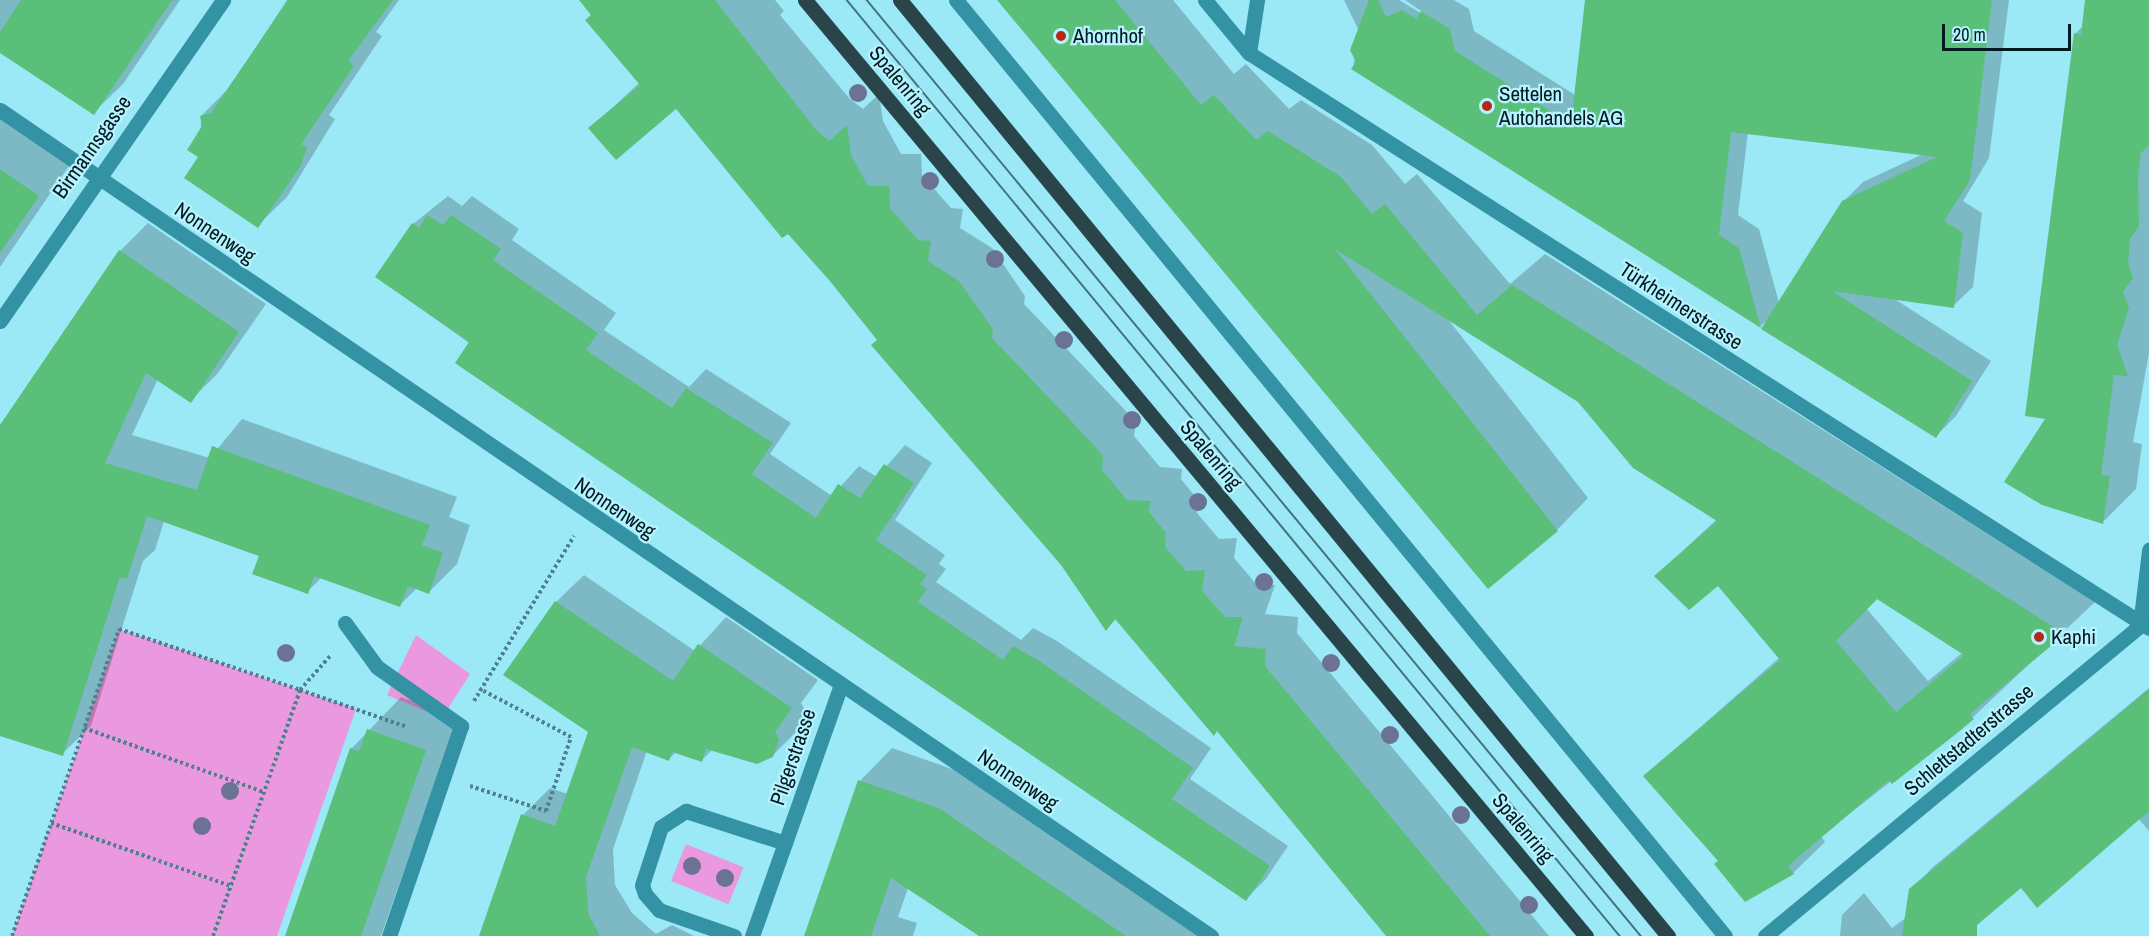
<!DOCTYPE html>
<meta charset="utf-8">
<style>
body{margin:0}
#map{position:relative;width:2149px;height:936px;overflow:hidden;background:#9be8f7;font-family:"Archivo Narrow",sans-serif}
div>[style]{position:absolute}
.green>*{inset:0;background:#ea99e0;transform-origin:0 0}
.shadow>*{inset:0;background:#0003}
.building>*{inset:0;background:#5abf78}
.path>*{height:4px;margin-top:-2px;transform-origin:0;background:repeating-linear-gradient(90deg,#4e818c 0 3px,transparent 0 6px)}
.minor>*{height:15px;margin:-7.5px;padding:0 7.5px;transform-origin:7.5px;border-radius:7.5px;background:#3392a3}
.major>*{height:15px;margin:-7.5px;padding:0 7.5px;transform-origin:7.5px;border-radius:7.5px;background:#29454a}
.tram>*{height:1.5px;margin:-0.75px;padding:0 0.75px;transform-origin:0.75px;border-radius:0.75px;background:#43747e}
.trees>*{width:18px;height:18px;margin:-9px;border-radius:50%;background:#6c7293}
.dots>*{width:16px;height:16px;translate:-50% -50%;box-sizing:border-box;border:3px solid #b7f3ff;border-radius:50%}
span{translate:-50% -50%;white-space:nowrap;text-align:center;line-height:1.15;-webkit-text-stroke:4.5px #b7f3ff;paint-order:stroke}
.poi-label{font-size:21px;color:#001a20}
.left{translate:0 -50%;text-align:left}
.street-label{font-size:21px;color:#001a20}
.scale{position:absolute;left:1942px;top:24px;width:129px;height:27px;box-sizing:border-box;border:3px solid #001a20;border-top:0;padding-left:8px;font-size:18px;line-height:21px;white-space:nowrap;color:#001a20;-webkit-text-stroke:4px #b7f3ff;paint-order:stroke}
</style>
<div id="map">
<div class="green">
<i style="clip-path:polygon(119px 629px,356px 709px,277px 936px,12px 936px)"></i>
<i style="clip-path:polygon(416px 635px,470px 674px,442px 718px,387px 695px)"></i>
<i style="left:686px;top:844px;width:62px;height:40px;rotate:22deg"></i>
</div>
<div class="shadow">
<i style="clip-path:polygon(0 0,180px 0,123px 84px,93px 113px,0 50px)"></i>
<i style="clip-path:polygon(287px 0,399px 0,376px 32px,382px 36px,329px 115px,335px 119px,287px 197px,257px 226px,200px 156px,201px 116px,230px 87px)"></i>
<i style="clip-path:polygon(580px 0,775px 0,784px 11px,780px 15px,849px 98px,863px 109px,879px 94px,883px 121px,901px 154px,921px 154px,922px 175px,951px 208px,963px 209px,960px 228px,992px 248px,1025px 296px,1024px 304px,1124px 409px,1136px 423px,1134px 436px,1160px 467px,1182px 469px,1181px 479px,1198px 500px,1197px 513px,1219px 539px,1237px 538px,1234px 558px,1257px 585px,1275px 585px,1265px 614px,1298px 617px,1297px 633px,1549px 936px,1388px 936px,1218px 730px,1117px 618px,1106px 629px,1062px 564px,830px 279px,676px 107px,591px 128px,640px 82px)"></i>
<i style="clip-path:polygon(evenodd,1000px 0,1173px 0,1234px 74px,1246px 64px,1289px 109px,1301px 100px,1372px 145px,1405px 184px,1417px 174px,1510px 284px,1545px 254px,2095px 602px,1972px 718px,1821px 836px,1825px 842px,1793px 873px,1719px 861px,1645px 776px,1780px 657px,1718px 584px,1656px 576px,1717px 519px,1579px 401px,1447px 318px,1588px 498px,1557px 530px,1000px 0,1878px 598px,1963px 652px,1928px 681px,1867px 609px,1878px 598px)"></i>
<i style="clip-path:polygon(evenodd,1344px 0,1399px 0,1455px 34px,1405px 0,1454px 0,1469px 9px,1474px 31px,1575px 95px,1586px 0,2009px 0,1989px 158px,1963px 201px,1982px 213px,1973px 287px,1953px 306px,1893px 298px,1991px 361px,1956px 416px,1936px 436px,1766px 321px,1761px 326px,1353px 68px,1359px 31px,1344px 0,1748px 132px,1923px 154px,1863px 182px,1843px 202px,1779px 303px,1759px 229px,1738px 215px,1748px 132px)"></i>
<i style="clip-path:polygon(2087px 0,2149px 0,2149px 353px,2133px 442px,2142px 444px,2136px 489px,2103px 522px,2048px 418px,2075px 34px,2083px 26px)"></i>
<i style="clip-path:polygon(0 114px,71px 163px,0 267px)"></i>
<i style="clip-path:polygon(448px 196px,462px 206px,472px 196px,519px 229px,512px 240px,616px 313px,604px 330px,689px 387px,706px 369px,791px 423px,770px 454px,832px 496px,859px 466px,877px 477px,905px 445px,932px 463px,895px 520px,945px 555px,939px 564px,946px 569px,936px 582px,1021px 640px,1033px 628px,1057px 641px,1211px 748px,1190px 779px,1288px 846px,1265px 880px,1246px 899px,377px 277px,413px 224px)"></i>
<i style="clip-path:polygon(148px 223px,266px 304px,218px 373px,190px 401px,158px 379px,132px 435px,210px 458px,242px 419px,457px 497px,449px 517px,470px 525px,457px 564px,429px 592px,417px 588px,400px 605px,322px 577px,307px 592px,260px 555px,164px 521px,155px 550px,143px 561px,91px 726px,62px 754px,0 734px,0 426px,120px 251px)"></i>
<i style="clip-path:polygon(584px 575px,695px 651px,726px 617px,818px 680px,801px 703px,806px 712px,800px 728px,772px 756px,712px 750px,701px 761px,676px 752px,669px 759px,647px 751px,613px 849px,615px 885px,632px 913px,656px 934px,672px 925px,694px 936px,480px 936px,523px 815px,550px 788px,568px 794px,590px 731px,556px 602px)"></i>
<i style="clip-path:polygon(2149px 688px,2149px 831px,2138px 818px,2021px 886px,1962px 936px,1840px 936px,1842px 915px,1864px 893px,1892px 928px,1907px 917px,1911px 890px,1933px 867px)"></i>
<i style="clip-path:polygon(401px 697px,458px 717px,381px 936px,287px 936px,351px 749px)"></i>
<i style="clip-path:polygon(892px 748px,972px 776px,1207px 936px,998px 936px,908px 888px,898px 917px,917px 923px,913px 936px,805px 936px,860px 781px)"></i>
</div>
<div class="building">
<i style="clip-path:polygon(21px 0,172px 0,94px 115px,0 53px,0 32px)"></i>
<i style="clip-path:polygon(288px 0,393px 0,348px 61px,354px 66px,301px 144px,307px 148px,300px 167px,258px 228px,184px 178px,198px 157px,187px 150px,202px 126px,200px 116px,211px 113px)"></i>
<i style="clip-path:polygon(579px 0,715px 0,816px 130px,829px 141px,847px 125px,851px 155px,868px 186px,889px 186px,890px 208px,918px 240px,931px 241px,928px 261px,959px 281px,993px 329px,992px 338px,1091px 442px,1103px 456px,1102px 470px,1127px 500px,1151px 501px,1149px 512px,1166px 533px,1165px 547px,1186px 571px,1205px 570px,1202px 591px,1225px 617px,1243px 617px,1234px 646px,1266px 649px,1265px 666px,1490px 936px,1386px 936px,1217px 731px,1214px 736px,1115px 619px,1106px 631px,1061px 565px,871px 345px,877px 340px,829px 280px,788px 234px,782px 238px,676px 109px,616px 160px,588px 128px,640px 85px,585px 20px,591px 15px)"></i>
<i style="clip-path:polygon(evenodd,997px 0,1115px 0,1201px 105px,1214px 95px,1256px 140px,1268px 131px,1341px 177px,1372px 214px,1385px 204px,1477px 315px,1512px 285px,2065px 634px,1970px 714px,1974px 719px,1956px 734px,1892px 784px,1889px 780px,1788px 866px,1794px 874px,1745px 902px,1714px 864px,1718px 861px,1643px 776px,1780px 660px,1718px 586px,1689px 610px,1654px 576px,1717px 521px,1633px 468px,1578px 402px,1335px 249px,1558px 531px,1488px 589px,997px 0,1877px 599px,1964px 655px,1896px 712px,1836px 641px,1877px 599px)"></i>
<i style="clip-path:polygon(1369px 0,1378px 0,1386px 17px,1402px 10px,1416px 19px,1421px 11px,1450px 29px,1455px 51px,1571px 124px,1585px 0,1992px 0,1970px 180px,1944px 221px,1963px 233px,1954px 308px,1832px 291px,1972px 381px,1936px 438px,1761px 329px,1842px 201px,1937px 157px,1731px 132px,1719px 235px,1739px 248px,1761px 328px,1351px 69px,1356px 62px,1350px 50px)"></i>
<i style="clip-path:polygon(2085px 0,2149px 0,2149px 145px,2141px 153px,2138px 176px,2139px 226px,2130px 239px,2128px 263px,2133px 278px,2123px 292px,2129px 308px,2117px 345px,2128px 376px,2114px 375px,2101px 475px,2110px 476px,2103px 524px,2042px 505px,2004px 482px,2045px 419px,2025px 416px,2074px 33px,2081px 35px)"></i>
<i style="clip-path:polygon(0 169px,39px 196px,0 253px)"></i>
<i style="clip-path:polygon(427px 215px,443px 225px,451px 215px,501px 249px,493px 260px,598px 333px,586px 350px,672px 408px,686px 388px,773px 443px,752px 474px,816px 518px,838px 484px,860px 498px,884px 464px,914px 483px,876px 540px,927px 575px,920px 584px,927px 589px,918px 602px,1003px 660px,1013px 646px,1038px 660px,1193px 768px,1172px 799px,1270px 866px,1246px 901px,455px 363px,469px 342px,375px 277px,412px 223px,419px 228px)"></i>
<i style="clip-path:polygon(119px 250px,239px 332px,191px 403px,146px 373px,105px 463px,197px 490px,212px 446px,430px 525px,422px 545px,443px 553px,429px 594px,408px 586px,400px 607px,314px 576px,308px 594px,252px 574px,259px 556px,147px 516px,127px 579px,120px 577px,63px 756px,0 736px,0 425px)"></i>
<i style="clip-path:polygon(555px 601px,673px 681px,698px 644px,792px 708px,775px 732px,779px 740px,773px 757px,757px 764px,706px 749px,702px 762px,672px 752px,669px 761px,632px 747px,586px 877px,588px 913px,600px 936px,479px 936px,521px 814px,555px 826px,588px 732px,503px 675px)"></i>
<i style="clip-path:polygon(2149px 689px,2149px 811px,2037px 908px,2021px 888px,1977px 925px,1977px 936px,1902px 936px,1909px 889px)"></i>
<i style="clip-path:polygon(367px 729px,426px 750px,361px 936px,285px 936px,350px 748px,359px 751px)"></i>
<i style="clip-path:polygon(858px 780px,939px 808px,1126px 936px,979px 936px,891px 878px,871px 936px,804px 936px)"></i>
</div>
<div class="path">
<i style="left:474px;top:701px;width:193px;rotate:-58.8deg"></i>
<i style="left:84px;top:728px;width:191px;rotate:19.6deg"></i>
<i style="left:470px;top:786px;width:80px;rotate:18.2deg"></i>
<i style="left:546px;top:811px;width:78px;rotate:-71.3deg"></i>
<i style="left:571px;top:737px;width:103px;rotate:-152.2deg"></i>
<i style="left:51px;top:823px;width:191px;rotate:19.3deg"></i>
<i style="left:12px;top:936px;width:325px;rotate:-70.8deg"></i>
<i style="left:119px;top:629px;width:191px;rotate:18.6deg"></i>
<i style="left:300px;top:690px;width:47px;rotate:-48.5deg"></i>
<i style="left:213px;top:936px;width:261px;rotate:-70.5deg"></i>
<i style="left:300px;top:690px;width:113px;rotate:19.1deg"></i>
</div>
<div class="minor">
<i style="left:956px;top:0;width:1211px;rotate:50.59deg"></i>
<i style="left:1205px;top:0;width:69px;rotate:50.3deg"></i>
<i style="left:1249px;top:53px;width:1068px;rotate:32.57deg"></i>
<i style="left:1249px;top:53px;width:54px;rotate:-81.4deg"></i>
<i style="left:0;top:110px;width:1466px;rotate:34.3deg"></i>
<i style="left:0;top:321px;width:391px;rotate:-55.2deg"></i>
<i style="left:345px;top:623px;width:54px;rotate:54deg"></i>
<i style="left:377px;top:667px;width:103px;rotate:35.1deg"></i>
<i style="left:461px;top:726px;width:222px;rotate:108.9deg"></i>
<i style="left:734px;top:936px;width:79px;rotate:-160.9deg"></i>
<i style="left:659px;top:910px;width:21px;rotate:-131deg"></i>
<i style="left:645px;top:894px;width:9px;rotate:-108deg"></i>
<i style="left:642px;top:885px;width:61px;rotate:-71.9deg"></i>
<i style="left:661px;top:827px;width:30px;rotate:-33deg"></i>
<i style="left:686px;top:811px;width:104px;rotate:17.9deg"></i>
<i style="left:752px;top:936px;width:266px;rotate:-70.5deg"></i>
<i style="left:1765px;top:936px;width:487px;rotate:-39.6deg"></i>
<i style="left:2140px;top:626px;width:77px;rotate:-83.2deg"></i>
</div>
<div class="major">
<i style="left:805px;top:0;width:1219px;rotate:50.16deg"></i>
<i style="left:900px;top:0;width:1211px;rotate:50.63deg"></i>
</div>
<div class="tram">
<i style="left:847px;top:0;width:1214px;rotate:50.45deg"></i>
<i style="left:867px;top:0;width:1215px;rotate:50.41deg"></i>
</div>
<div class="trees">
<i style="left:858px;top:93px"></i>
<i style="left:930px;top:181px"></i>
<i style="left:995px;top:259px"></i>
<i style="left:1064px;top:340px"></i>
<i style="left:1132px;top:420px"></i>
<i style="left:1198px;top:502px"></i>
<i style="left:1264px;top:582px"></i>
<i style="left:286px;top:653px"></i>
<i style="left:1331px;top:663px"></i>
<i style="left:1390px;top:735px"></i>
<i style="left:230px;top:791px"></i>
<i style="left:1461px;top:815px"></i>
<i style="left:202px;top:826px"></i>
<i style="left:692px;top:866px"></i>
<i style="left:725px;top:878px"></i>
<i style="left:1529px;top:905px"></i>
</div>
<div class="dots">
<i style="left:1061px;top:36px;background:#b52815"></i>
<i style="left:1487px;top:106px;background:#b52815"></i>
<i style="left:2039px;top:637px;background:#b52815"></i>
</div>
<div class="poi-label">
<span class="left" style="left:1073px;top:36px">Ahornhof</span>
<span class="left" style="left:1499px;top:106px">Settelen<br>Autohandels AG</span>
<span class="left" style="left:2051px;top:637px">Kaphi</span>
</div>
<div class="street-label">
<span style="left:900px;top:81px;rotate:50deg">Spalenring</span>
<span style="left:92px;top:147px;rotate:-55deg">Birmannsgasse</span>
<span style="left:215px;top:233px;rotate:34deg">Nonnenweg</span>
<span style="left:1681px;top:306px;rotate:33deg">Türkheimerstrasse</span>
<span style="left:1211px;top:455px;rotate:50deg">Spalenring</span>
<span style="left:615px;top:508px;rotate:34deg">Nonnenweg</span>
<span style="left:1969px;top:740px;rotate:-40deg">Schlettstadterstrasse</span>
<span style="left:793px;top:757px;rotate:-71deg">Pilgerstrasse</span>
<span style="left:1018px;top:780px;rotate:34deg">Nonnenweg</span>
<span style="left:1523px;top:828px;rotate:50deg">Spalenring</span>
</div>
<div class="scale">20 m</div>
</div>
